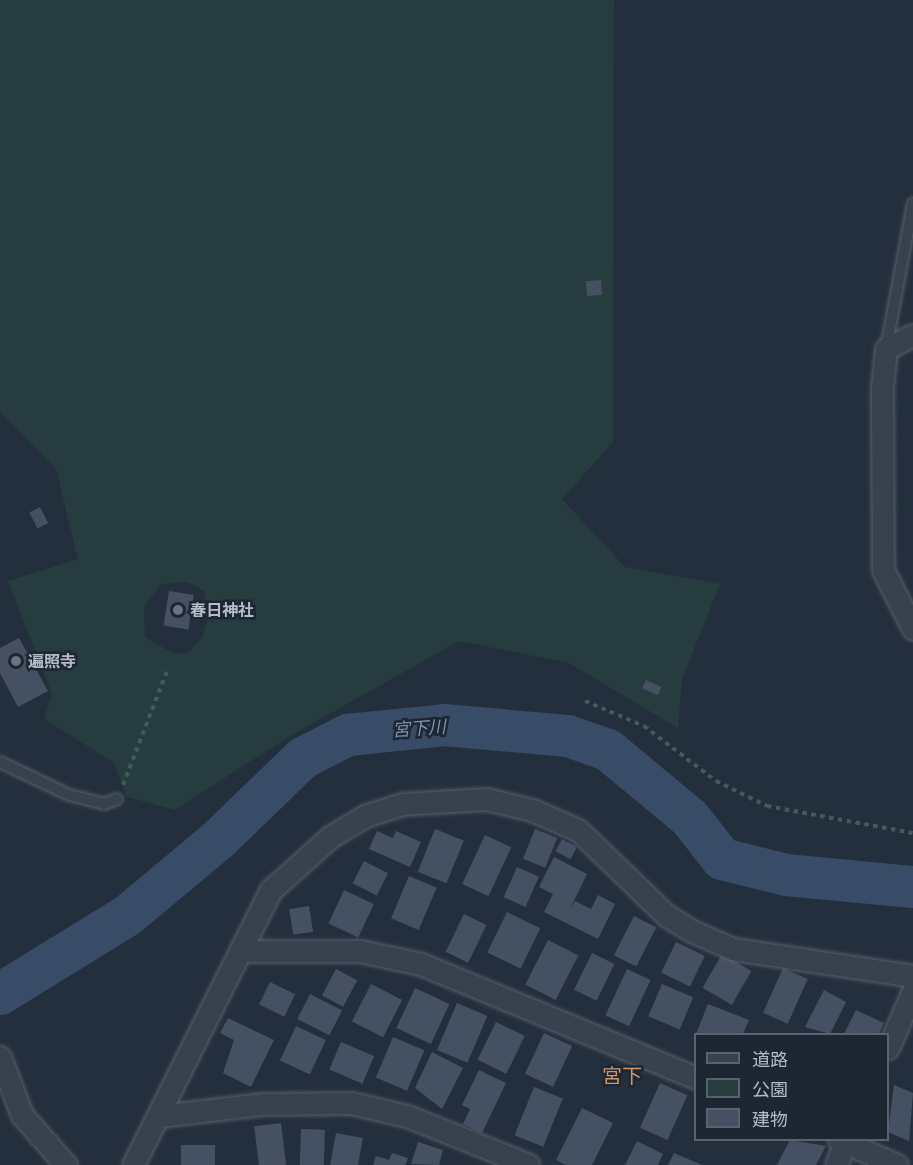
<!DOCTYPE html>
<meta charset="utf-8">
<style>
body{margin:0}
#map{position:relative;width:913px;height:1165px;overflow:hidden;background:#242f3e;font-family:"PT Sans","Noto Sans JP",sans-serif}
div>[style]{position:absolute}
.green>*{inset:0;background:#263c3f}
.river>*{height:42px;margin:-21px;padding:0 21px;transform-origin:21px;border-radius:21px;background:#394c67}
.building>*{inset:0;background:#455162;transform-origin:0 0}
.path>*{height:4px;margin-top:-2px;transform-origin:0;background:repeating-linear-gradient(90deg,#44595c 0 4.5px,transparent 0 9px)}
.roads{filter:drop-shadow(0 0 2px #565f6c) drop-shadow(0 0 2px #565f6c)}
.lane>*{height:10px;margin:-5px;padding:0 5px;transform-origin:5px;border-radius:5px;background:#38414e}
.street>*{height:21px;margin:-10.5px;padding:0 10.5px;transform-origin:10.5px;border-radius:10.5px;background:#38414e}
.dots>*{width:16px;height:16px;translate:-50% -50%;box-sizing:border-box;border:3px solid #1d2633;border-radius:50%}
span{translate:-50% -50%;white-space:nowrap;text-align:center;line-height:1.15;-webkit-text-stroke:5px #1d2633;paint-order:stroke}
.poi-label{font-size:16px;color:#b4bcc9;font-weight:700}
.left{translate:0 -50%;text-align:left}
.water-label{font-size:18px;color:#7c92b1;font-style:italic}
.quarter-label{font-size:20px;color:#d59563}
.legend{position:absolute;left:694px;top:1033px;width:195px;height:108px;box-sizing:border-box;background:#1d2633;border:2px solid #59626f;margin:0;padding:8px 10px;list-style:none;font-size:18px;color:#b4bcc9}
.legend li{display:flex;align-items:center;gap:12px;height:30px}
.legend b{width:30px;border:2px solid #59626f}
</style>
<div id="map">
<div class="green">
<i style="clip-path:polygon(evenodd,0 0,614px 0,613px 442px,562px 499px,625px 567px,720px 584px,682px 679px,678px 728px,569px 663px,459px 641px,285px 739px,175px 810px,127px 797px,113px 762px,44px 719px,52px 694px,8px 581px,78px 559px,56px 469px,0 412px,0 0,187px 582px,204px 591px,208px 616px,202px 638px,189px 652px,174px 654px,145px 637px,144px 607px,161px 584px,187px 582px)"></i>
</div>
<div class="river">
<i style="left:0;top:994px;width:149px;rotate:-31.6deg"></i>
<i style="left:127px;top:916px;width:120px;rotate:-39.9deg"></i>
<i style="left:219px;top:839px;width:117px;rotate:-44deg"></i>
<i style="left:303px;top:758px;width:51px;rotate:-27.1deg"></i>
<i style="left:348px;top:735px;width:97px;rotate:-5.9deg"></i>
<i style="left:444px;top:725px;width:124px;rotate:5.1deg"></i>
<i style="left:568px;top:736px;width:42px;rotate:19.3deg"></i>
<i style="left:608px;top:750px;width:107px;rotate:39.7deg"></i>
<i style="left:690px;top:818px;width:52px;rotate:52deg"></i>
<i style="left:722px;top:859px;width:66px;rotate:14deg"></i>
<i style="left:786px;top:875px;width:128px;rotate:5.4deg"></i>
</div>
<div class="building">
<i style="left:601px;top:280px;width:15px;height:15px;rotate:86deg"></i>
<i style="left:40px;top:507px;width:18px;height:12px;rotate:63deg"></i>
<i style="left:169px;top:591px;width:25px;height:35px;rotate:9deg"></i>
<i style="clip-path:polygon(19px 638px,48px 691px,18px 707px,0 673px,0 648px)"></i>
<i style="left:646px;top:680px;width:17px;height:9px;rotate:24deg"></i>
<i style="left:435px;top:829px;width:31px;height:46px;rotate:22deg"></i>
<i style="left:535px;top:829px;width:24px;height:32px;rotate:22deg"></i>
<i style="clip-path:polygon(377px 831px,393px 838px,396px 831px,421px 842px,410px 867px,369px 849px)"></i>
<i style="left:485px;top:835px;width:29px;height:54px;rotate:25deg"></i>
<i style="left:562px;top:839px;width:17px;height:14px;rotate:28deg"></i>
<i style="clip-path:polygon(554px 857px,587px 874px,569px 911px,575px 901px,591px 909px,598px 895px,615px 904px,598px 939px,544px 912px,553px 894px,539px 887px)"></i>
<i style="left:364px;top:861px;width:27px;height:25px;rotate:27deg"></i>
<i style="left:517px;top:867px;width:24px;height:33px;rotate:24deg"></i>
<i style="left:409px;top:876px;width:30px;height:46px;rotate:23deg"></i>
<i style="left:344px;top:890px;width:33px;height:37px;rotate:25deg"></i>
<i style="left:309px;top:906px;width:26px;height:20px;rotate:81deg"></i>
<i style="left:507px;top:912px;width:37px;height:45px;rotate:26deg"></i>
<i style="left:464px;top:914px;width:25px;height:42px;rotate:26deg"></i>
<i style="left:634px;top:916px;width:25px;height:44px;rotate:27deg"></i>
<i style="left:548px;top:940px;width:34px;height:50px;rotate:27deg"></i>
<i style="left:676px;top:942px;width:32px;height:34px;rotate:26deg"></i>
<i style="left:592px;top:953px;width:25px;height:41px;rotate:26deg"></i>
<i style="left:722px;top:954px;width:34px;height:39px;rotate:30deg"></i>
<i style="left:783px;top:968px;width:27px;height:49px;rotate:24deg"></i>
<i style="left:336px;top:969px;width:24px;height:30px;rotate:28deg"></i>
<i style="left:627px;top:969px;width:26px;height:51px;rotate:25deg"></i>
<i style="left:270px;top:982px;width:28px;height:25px;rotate:26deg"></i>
<i style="left:371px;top:984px;width:35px;height:42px;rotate:27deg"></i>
<i style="left:662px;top:984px;width:34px;height:35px;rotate:23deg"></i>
<i style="left:415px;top:988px;width:38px;height:44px;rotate:25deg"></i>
<i style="clip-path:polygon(824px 990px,846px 1002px,830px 1034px,805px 1027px)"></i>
<i style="left:310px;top:994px;width:36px;height:28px;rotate:27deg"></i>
<i style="left:457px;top:1003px;width:33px;height:51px;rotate:23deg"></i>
<i style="clip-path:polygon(708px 1004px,749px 1020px,743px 1034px,696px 1034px)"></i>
<i style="clip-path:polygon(856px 1010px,884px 1023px,879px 1034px,844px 1034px)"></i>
<i style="clip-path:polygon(228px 1018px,274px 1040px,251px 1087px,223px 1073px,234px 1040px,220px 1033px)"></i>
<i style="left:496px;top:1022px;width:32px;height:42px;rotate:26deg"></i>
<i style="left:296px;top:1026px;width:33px;height:38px;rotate:25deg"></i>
<i style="left:544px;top:1033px;width:31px;height:45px;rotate:25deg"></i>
<i style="left:393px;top:1037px;width:34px;height:44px;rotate:23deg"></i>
<i style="left:341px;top:1042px;width:36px;height:30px;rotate:23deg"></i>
<i style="clip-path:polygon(432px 1052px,463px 1068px,442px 1109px,415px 1088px)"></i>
<i style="clip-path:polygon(479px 1070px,506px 1083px,482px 1133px,463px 1124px,470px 1109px,462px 1105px)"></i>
<i style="left:660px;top:1083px;width:30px;height:49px;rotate:24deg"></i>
<i style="clip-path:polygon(894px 1085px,913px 1093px,909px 1141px,888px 1132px)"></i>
<i style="left:534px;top:1087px;width:31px;height:52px;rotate:22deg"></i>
<i style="clip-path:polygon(582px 1108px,613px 1123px,592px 1165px,566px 1165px,556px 1160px)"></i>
<i style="left:281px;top:1123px;width:42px;height:27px;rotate:83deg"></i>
<i style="left:301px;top:1129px;width:24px;height:36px;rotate:2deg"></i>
<i style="clip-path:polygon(336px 1133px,363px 1138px,358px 1165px,330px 1165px)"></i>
<i style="clip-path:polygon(790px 1140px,826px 1146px,816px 1165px,777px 1165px)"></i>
<i style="clip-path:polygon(637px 1141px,663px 1154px,658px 1165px,625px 1165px)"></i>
<i style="clip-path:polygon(418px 1142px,443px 1150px,439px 1165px,411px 1164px)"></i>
<i style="left:215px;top:1145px;width:20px;height:34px;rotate:90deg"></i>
<i style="clip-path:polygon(392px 1153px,408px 1158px,405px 1165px,373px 1165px,376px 1156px,389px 1160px)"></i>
<i style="clip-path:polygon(674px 1153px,702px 1165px,668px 1165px)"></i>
</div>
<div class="path">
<i style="left:585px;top:701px;width:64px;rotate:23deg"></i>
<i style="left:644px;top:726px;width:91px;rotate:37.4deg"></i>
<i style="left:716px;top:781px;width:57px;rotate:26.1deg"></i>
<i style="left:767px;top:806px;width:148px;rotate:10.5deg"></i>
<i style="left:123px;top:785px;width:122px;rotate:-68.9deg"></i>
</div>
<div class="roads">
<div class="lane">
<i style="left:886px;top:349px;width:148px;rotate:-79.5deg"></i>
<i style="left:0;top:762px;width:76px;rotate:25.6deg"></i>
<i style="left:69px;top:795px;width:36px;rotate:14deg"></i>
<i style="left:104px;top:804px;width:14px;rotate:-21deg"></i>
</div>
<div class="street">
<i style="left:913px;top:335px;width:30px;rotate:153deg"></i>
<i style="left:886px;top:349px;width:37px;rotate:96deg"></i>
<i style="left:882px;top:386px;width:184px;rotate:89.7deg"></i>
<i style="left:883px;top:570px;width:66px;rotate:63deg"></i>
<i style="left:240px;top:951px;width:120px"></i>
<i style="left:360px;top:951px;width:62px;rotate:12deg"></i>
<i style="left:421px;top:964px;width:298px;rotate:22.5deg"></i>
<i style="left:888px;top:1048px;width:62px;rotate:-66.3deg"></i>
<i style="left:0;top:1057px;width:62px;rotate:69.2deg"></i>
<i style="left:22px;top:1115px;width:67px;rotate:48.7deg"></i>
<i style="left:159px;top:1116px;width:105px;rotate:-6.6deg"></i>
<i style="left:263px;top:1104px;width:88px;rotate:-0.7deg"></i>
<i style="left:351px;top:1103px;width:57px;rotate:13.1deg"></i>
<i style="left:407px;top:1116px;width:131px;rotate:21.9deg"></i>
<i style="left:839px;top:1140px;width:63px;rotate:23.3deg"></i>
<i style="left:133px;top:1165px;width:308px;rotate:-63.4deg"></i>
<i style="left:271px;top:890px;width:79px;rotate:-41.9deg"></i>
<i style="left:330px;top:837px;width:41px;rotate:-31deg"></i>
<i style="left:365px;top:816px;width:39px;rotate:-18deg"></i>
<i style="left:402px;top:804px;width:84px;rotate:-3.4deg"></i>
<i style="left:486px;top:799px;width:47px;rotate:13.4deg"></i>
<i style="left:532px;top:810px;width:50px;rotate:23.5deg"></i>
<i style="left:578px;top:830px;width:122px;rotate:44deg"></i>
<i style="left:666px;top:915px;width:31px;rotate:32deg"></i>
<i style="left:692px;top:931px;width:45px;rotate:23.7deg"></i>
<i style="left:733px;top:949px;width:182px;rotate:8.5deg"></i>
<i style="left:836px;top:1165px;width:27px;rotate:-68deg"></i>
</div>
</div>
<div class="dots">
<i style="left:178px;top:610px;background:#6b7280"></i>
<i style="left:16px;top:661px;background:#6b7280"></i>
</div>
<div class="poi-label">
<span class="left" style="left:190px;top:610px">春日神社</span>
<span class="left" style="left:28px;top:661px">遍照寺</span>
</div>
<div class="water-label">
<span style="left:419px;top:729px;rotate:-4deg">宮下川</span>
</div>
<div class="quarter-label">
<span style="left:622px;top:1076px">宮下</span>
</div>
<ul class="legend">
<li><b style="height:8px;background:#38414e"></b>道路</li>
<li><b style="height:16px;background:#263c3f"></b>公園</li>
<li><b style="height:16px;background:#455162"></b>建物</li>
</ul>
</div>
